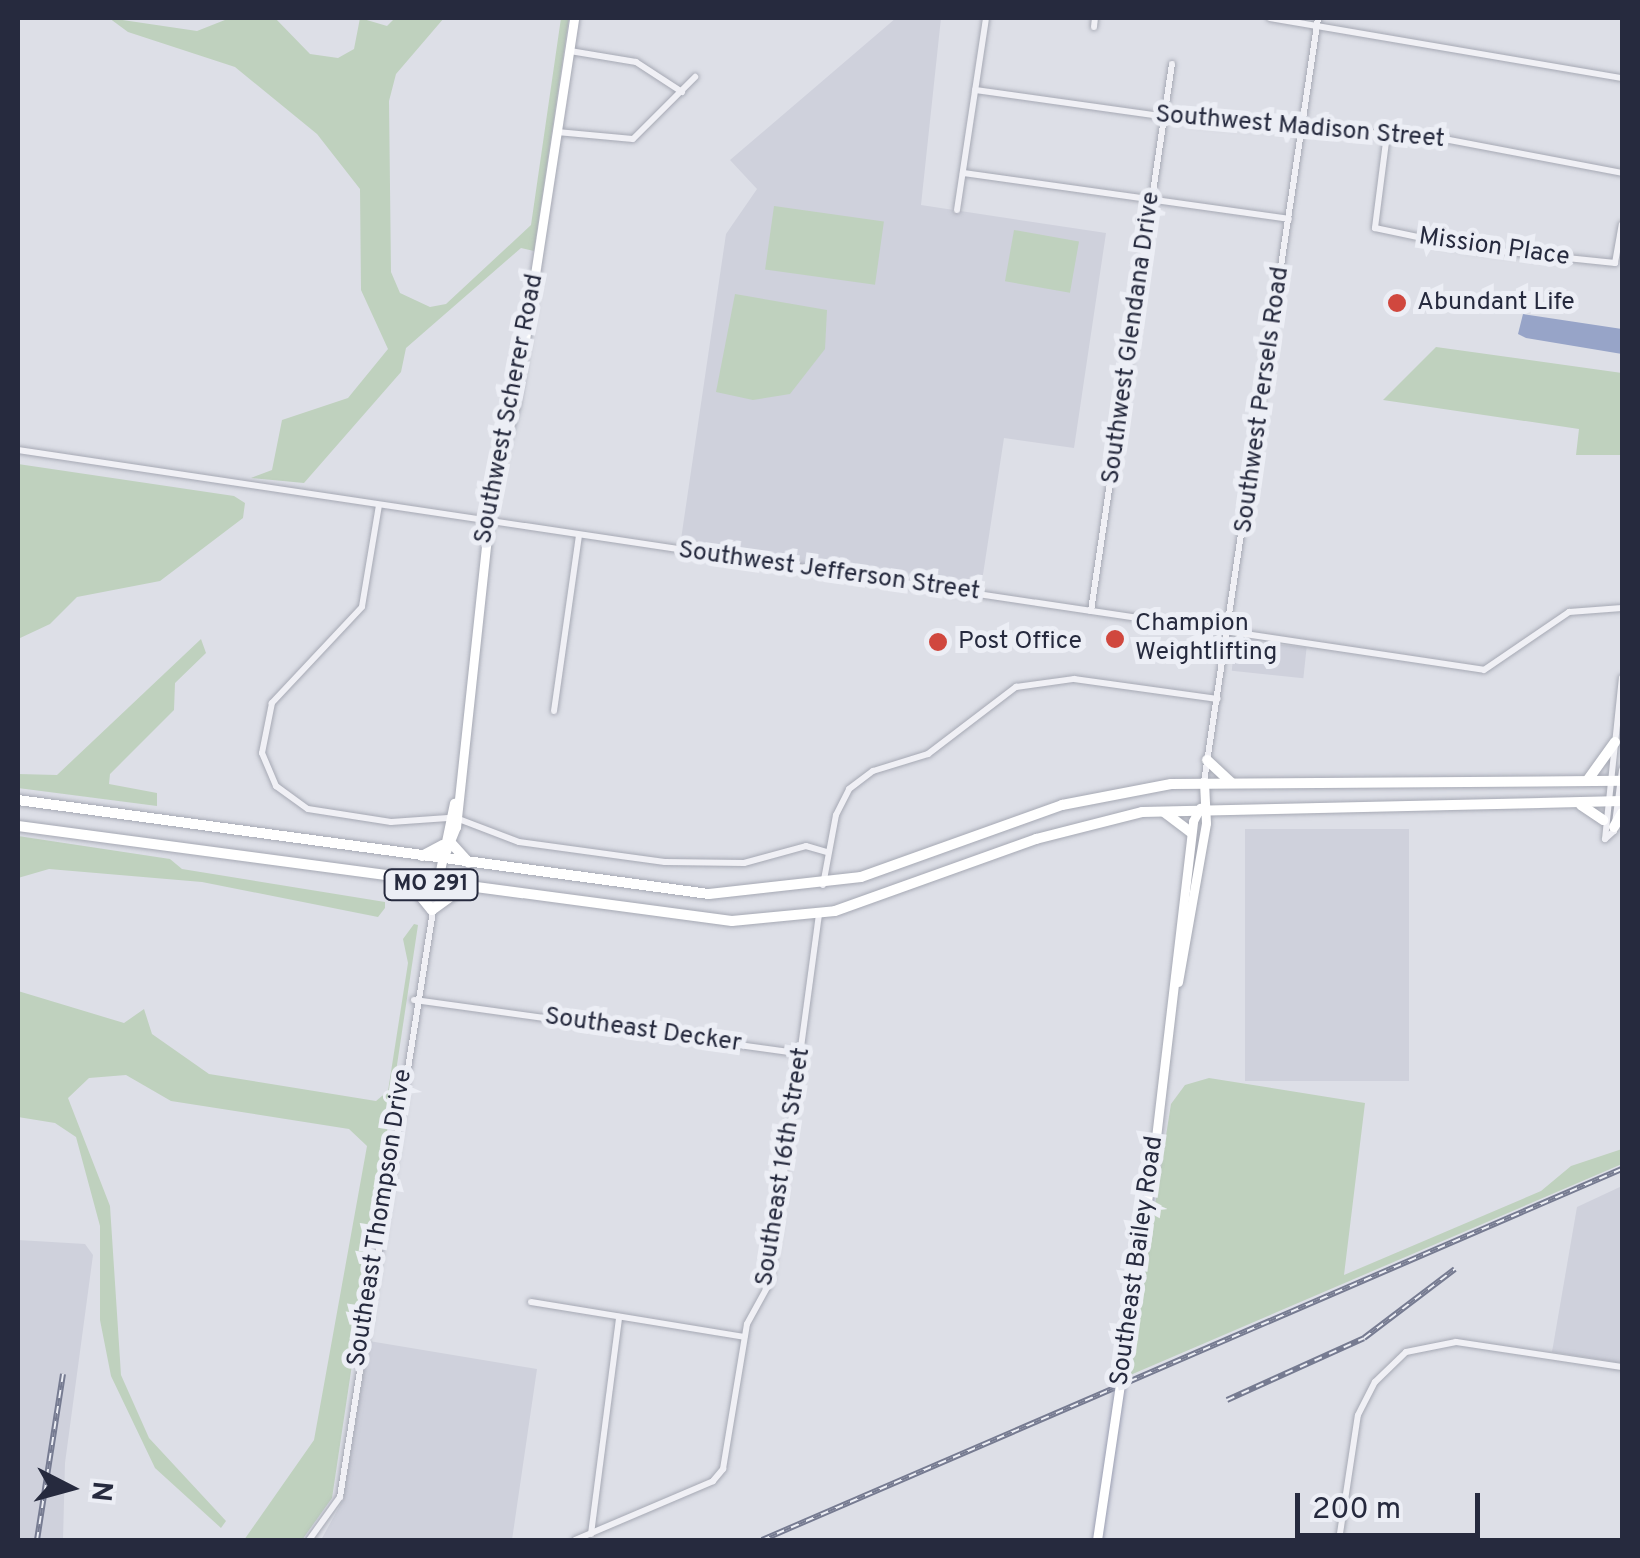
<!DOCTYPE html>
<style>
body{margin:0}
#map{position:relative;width:1640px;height:1558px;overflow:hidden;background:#dddfe7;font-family:Overpass,sans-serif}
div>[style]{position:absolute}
.built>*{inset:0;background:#cfd1dc;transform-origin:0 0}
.green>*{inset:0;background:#bfd1be;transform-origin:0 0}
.water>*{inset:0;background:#97a4c8}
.roads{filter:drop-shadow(0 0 2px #a6a9b4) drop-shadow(0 0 2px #a6a9b4)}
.minor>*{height:6px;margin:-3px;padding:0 3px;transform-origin:3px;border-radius:3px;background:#f0f0f5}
.major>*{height:9px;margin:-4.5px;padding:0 4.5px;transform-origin:4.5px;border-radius:4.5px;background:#fff}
.highway>*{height:10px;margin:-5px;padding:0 5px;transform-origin:5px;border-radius:5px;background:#fff}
.rail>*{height:6px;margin-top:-3px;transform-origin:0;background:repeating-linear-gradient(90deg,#eceef5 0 8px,#767b91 0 16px);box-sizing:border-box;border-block:2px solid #767b91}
.bridges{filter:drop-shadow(0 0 2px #9ca0b3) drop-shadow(0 0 2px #9ca0b3)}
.major-bridge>*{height:9px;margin:-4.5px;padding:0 4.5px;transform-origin:4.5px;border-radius:4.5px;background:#fff}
.dots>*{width:28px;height:28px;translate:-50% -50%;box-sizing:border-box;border:5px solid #eceef5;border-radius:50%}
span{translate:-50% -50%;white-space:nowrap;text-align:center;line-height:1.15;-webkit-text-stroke:10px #eceef5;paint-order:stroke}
.shield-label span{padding:2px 8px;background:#eceef5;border:2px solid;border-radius:8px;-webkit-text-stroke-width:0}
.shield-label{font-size:22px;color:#262a3e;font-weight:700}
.street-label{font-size:25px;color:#262a3e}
.poi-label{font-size:25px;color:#262a3e}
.left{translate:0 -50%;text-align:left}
.frame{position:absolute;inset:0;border:20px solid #262a3e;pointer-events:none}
.north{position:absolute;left:20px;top:1438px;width:100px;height:100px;-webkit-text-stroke:8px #eceef5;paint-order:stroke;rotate:96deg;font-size:28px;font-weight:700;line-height:40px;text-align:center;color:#262a3e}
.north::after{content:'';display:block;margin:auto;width:35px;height:45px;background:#262a3e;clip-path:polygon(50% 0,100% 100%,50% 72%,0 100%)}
.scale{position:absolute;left:1295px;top:1493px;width:185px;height:45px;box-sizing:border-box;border:5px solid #262a3e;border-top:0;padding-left:12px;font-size:30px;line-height:35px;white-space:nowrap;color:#262a3e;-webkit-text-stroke:8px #eceef5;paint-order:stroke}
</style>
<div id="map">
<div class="built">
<i style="clip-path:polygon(896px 18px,941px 18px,921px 205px,1106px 233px,1074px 448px,1004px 438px,980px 594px,680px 546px,726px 234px,757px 189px,730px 160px)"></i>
<i style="left:1235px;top:640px;width:72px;height:31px;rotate:6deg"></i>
<i style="left:1245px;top:829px;width:164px;height:252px"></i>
<i style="clip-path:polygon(1622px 1186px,1622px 1363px,1552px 1352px,1577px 1207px)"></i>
<i style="clip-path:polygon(18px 1240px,85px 1244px,93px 1255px,65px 1463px,63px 1540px,18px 1540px)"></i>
<i style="clip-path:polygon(369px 1341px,537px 1369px,512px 1540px,321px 1540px,343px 1500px)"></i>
</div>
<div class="green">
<i style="clip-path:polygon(109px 18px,197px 31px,230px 18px,275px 18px,310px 54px,338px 58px,354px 49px,360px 18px,387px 26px,395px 18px,444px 18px,396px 74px,389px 101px,391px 272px,400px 293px,430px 307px,446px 304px,531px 225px,561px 18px,569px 18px,534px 251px,521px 248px,406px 348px,401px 372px,304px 483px,251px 478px,272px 470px,282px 420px,348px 398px,388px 349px,361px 290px,360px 189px,317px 134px,235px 67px,128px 32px)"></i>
<i style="left:774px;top:206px;width:111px;height:64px;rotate:8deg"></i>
<i style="left:1014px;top:230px;width:66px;height:52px;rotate:10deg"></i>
<i style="clip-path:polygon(735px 294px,827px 310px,825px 349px,790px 394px,753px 400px,716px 392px)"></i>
<i style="clip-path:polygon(1436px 347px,1622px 373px,1622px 455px,1576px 455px,1579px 429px,1383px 400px)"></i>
<i style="clip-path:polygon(18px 464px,234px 496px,245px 503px,243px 518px,160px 581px,77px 597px,50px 624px,18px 639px)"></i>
<i style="clip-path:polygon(201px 639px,206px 653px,175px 683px,174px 710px,110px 774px,109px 784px,157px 793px,157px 806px,18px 788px,18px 774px,57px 775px)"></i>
<i style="clip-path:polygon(18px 836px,170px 859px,182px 869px,385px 902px,385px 908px,378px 917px,202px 882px,49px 869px,18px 878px)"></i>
<i style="clip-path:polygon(414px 924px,418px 925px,332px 1498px,302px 1540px,244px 1540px,314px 1440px,367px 1146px,349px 1129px,171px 1101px,126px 1075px,89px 1078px,68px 1098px,110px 1206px,121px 1375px,149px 1438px,226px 1521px,221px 1528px,155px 1468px,111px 1376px,100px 1320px,100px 1226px,76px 1137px,55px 1123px,18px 1117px,18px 991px,124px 1023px,144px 1009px,152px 1034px,209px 1074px,376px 1101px,388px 1091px,408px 963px,403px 939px)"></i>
<i style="clip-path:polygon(1209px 1078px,1365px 1103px,1344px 1275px,1541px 1191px,1571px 1166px,1622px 1149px,1622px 1164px,1128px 1376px,1171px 1104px,1185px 1085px)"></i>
</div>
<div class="water">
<i style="clip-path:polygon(1523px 314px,1622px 329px,1622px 354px,1526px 338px,1518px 334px)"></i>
</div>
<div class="roads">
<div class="minor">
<i style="left:1270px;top:18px;width:357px;rotate:9.7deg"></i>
<i style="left:1094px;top:27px;width:9px;rotate:-84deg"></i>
<i style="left:570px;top:51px;width:67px;rotate:9.5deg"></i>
<i style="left:636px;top:62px;width:55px;rotate:33.1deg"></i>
<i style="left:975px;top:90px;width:236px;rotate:8deg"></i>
<i style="left:1209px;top:123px;width:225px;rotate:3.6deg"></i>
<i style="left:1434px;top:137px;width:191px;rotate:10.8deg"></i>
<i style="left:557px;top:132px;width:76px;rotate:5.3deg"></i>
<i style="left:633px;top:139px;width:88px;rotate:-45deg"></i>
<i style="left:1387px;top:134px;width:95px;rotate:97.3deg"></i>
<i style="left:1375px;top:228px;width:97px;rotate:11.9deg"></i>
<i style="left:1470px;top:248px;width:146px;rotate:5.9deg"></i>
<i style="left:1615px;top:263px;width:39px;rotate:-80deg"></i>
<i style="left:963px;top:173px;width:329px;rotate:8deg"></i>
<i style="left:957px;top:210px;width:194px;rotate:-81.4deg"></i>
<i style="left:18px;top:450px;width:1482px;rotate:8.53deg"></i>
<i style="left:1484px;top:670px;width:103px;rotate:-34.3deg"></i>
<i style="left:1569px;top:612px;width:53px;rotate:-4.3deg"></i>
<i style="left:379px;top:505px;width:103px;rotate:99.5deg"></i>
<i style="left:362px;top:607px;width:132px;rotate:133.2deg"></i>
<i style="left:272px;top:703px;width:51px;rotate:101.3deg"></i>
<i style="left:262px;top:753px;width:36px;rotate:67deg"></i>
<i style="left:276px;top:786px;width:39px;rotate:36deg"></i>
<i style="left:308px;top:809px;width:84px;rotate:8.9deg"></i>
<i style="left:391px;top:822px;width:57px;rotate:-4deg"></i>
<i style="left:1091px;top:611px;width:553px;rotate:-81.58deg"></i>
<i style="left:554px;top:711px;width:177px;rotate:-81.9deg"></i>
<i style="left:1204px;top:782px;width:772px;rotate:-81.51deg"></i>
<i style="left:456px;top:818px;width:67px;rotate:20.9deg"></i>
<i style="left:519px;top:842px;width:147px;rotate:7.8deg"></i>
<i style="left:665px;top:862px;width:79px;rotate:0.7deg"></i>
<i style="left:744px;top:863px;width:64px;rotate:-15.3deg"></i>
<i style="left:806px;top:846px;width:22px;rotate:16deg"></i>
<i style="left:1605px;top:839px;width:162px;rotate:-84deg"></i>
<i style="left:1605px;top:839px;width:12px;rotate:-42deg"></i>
<i style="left:1614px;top:831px;width:62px;rotate:-82.5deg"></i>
<i style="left:823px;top:885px;width:71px;rotate:-79.5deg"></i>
<i style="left:836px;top:815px;width:29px;rotate:-63deg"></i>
<i style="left:849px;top:789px;width:30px;rotate:-37deg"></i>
<i style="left:873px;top:771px;width:58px;rotate:-17.2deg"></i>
<i style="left:928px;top:754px;width:111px;rotate:-37.3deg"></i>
<i style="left:1016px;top:687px;width:59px;rotate:-7.9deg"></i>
<i style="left:1074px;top:679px;width:145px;rotate:7.9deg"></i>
<i style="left:414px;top:1000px;width:392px;rotate:7.9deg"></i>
<i style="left:531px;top:1302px;width:216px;rotate:9.3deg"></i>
<i style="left:591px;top:1534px;width:219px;rotate:-82.6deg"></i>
<i style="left:309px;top:1540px;width:53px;rotate:-54.2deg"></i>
<i style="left:340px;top:1497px;width:619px;rotate:-80.98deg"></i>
<i style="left:575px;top:1540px;width:150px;rotate:-23.1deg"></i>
<i style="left:713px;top:1481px;width:16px;rotate:-50deg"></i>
<i style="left:723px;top:1469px;width:147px;rotate:-80.6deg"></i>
<i style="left:747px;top:1324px;width:46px;rotate:-61.2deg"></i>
<i style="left:769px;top:1284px;width:374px;rotate:-82.3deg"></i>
<i style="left:1339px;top:1540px;width:126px;rotate:-81.4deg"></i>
<i style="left:1358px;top:1415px;width:37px;rotate:-63deg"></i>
<i style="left:1375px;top:1382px;width:43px;rotate:-44.1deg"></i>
<i style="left:1406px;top:1352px;width:51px;rotate:-11.3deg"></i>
<i style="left:1456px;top:1342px;width:168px;rotate:8.6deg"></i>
</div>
<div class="major">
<i style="left:442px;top:861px;width:37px;rotate:-68deg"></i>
<i style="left:456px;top:827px;width:341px;rotate:-83.9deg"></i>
<i style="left:492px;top:488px;width:86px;rotate:-74.5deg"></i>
<i style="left:515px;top:405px;width:391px;rotate:-81.3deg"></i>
<i style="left:437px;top:885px;width:84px;rotate:-78.3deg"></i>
<i style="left:1178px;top:982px;width:161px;rotate:-80deg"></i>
<i style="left:1206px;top:823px;width:41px;rotate:-92.8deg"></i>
<i style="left:1153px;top:1163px;width:344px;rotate:-83.3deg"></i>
<i style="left:1193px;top:821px;width:15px;rotate:-62deg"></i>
</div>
<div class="highway">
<i style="left:1207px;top:760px;width:33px;rotate:43deg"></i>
<i style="left:1587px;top:781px;width:48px;rotate:-54.3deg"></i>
<i style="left:18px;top:800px;width:697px;rotate:7.75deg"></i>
<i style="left:709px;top:894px;width:153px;rotate:-6.4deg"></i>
<i style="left:861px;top:877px;width:214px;rotate:-19.7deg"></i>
<i style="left:1062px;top:805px;width:111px;rotate:-10.9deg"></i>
<i style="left:1171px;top:784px;width:451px;rotate:-0.4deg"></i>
<i style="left:1581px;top:805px;width:27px;rotate:34deg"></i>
<i style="left:1164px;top:812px;width:34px;rotate:37deg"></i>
<i style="left:18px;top:826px;width:720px;rotate:7.58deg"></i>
<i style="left:732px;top:921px;width:103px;rotate:-5.5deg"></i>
<i style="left:835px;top:911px;width:214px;rotate:-19.7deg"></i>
<i style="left:1036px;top:839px;width:109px;rotate:-14.3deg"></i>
<i style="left:1142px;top:812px;width:480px;rotate:-1.3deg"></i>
<i style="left:1614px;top:827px;width:16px;rotate:-60deg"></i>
<i style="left:452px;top:844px;width:25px;rotate:48deg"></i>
<i style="left:422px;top:856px;width:24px;rotate:-28deg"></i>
<i style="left:409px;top:882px;width:36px;rotate:51deg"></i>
<i style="left:432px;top:910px;width:36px;rotate:-36deg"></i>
</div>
</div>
<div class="rail">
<i style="left:1227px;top:1400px;width:150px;rotate:-24.3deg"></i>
<i style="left:1364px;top:1338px;width:114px;rotate:-37.2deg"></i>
<i style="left:37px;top:1540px;width:168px;rotate:-81.1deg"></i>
<i style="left:762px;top:1540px;width:937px;rotate:-23.34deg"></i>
</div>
<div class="bridges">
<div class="major-bridge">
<i style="left:1097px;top:1540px;width:381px;rotate:-81.6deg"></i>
</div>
</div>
<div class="dots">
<i style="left:1397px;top:303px;background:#d0473e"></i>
<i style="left:1115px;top:639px;background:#d0473e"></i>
<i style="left:938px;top:642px;background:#d0473e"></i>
</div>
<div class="shield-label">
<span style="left:431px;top:885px">MO 291</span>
</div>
<div class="street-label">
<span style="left:1300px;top:128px;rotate:5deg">Southwest Madison Street</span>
<span style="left:1494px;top:248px;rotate:8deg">Mission Place</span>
<span style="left:1132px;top:338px;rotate:-82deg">Southwest Glendana Drive</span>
<span style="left:1263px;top:400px;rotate:-82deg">Southwest Persels Road</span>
<span style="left:510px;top:409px;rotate:-79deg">Southwest Scherer Road</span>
<span style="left:829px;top:572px;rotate:8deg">Southwest Jefferson Street</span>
<span style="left:643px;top:1031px;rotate:8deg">Southeast Decker</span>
<span style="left:784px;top:1167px;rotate:-81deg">Southeast 16th Street</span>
<span style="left:381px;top:1218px;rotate:-81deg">Southeast Thompson Drive</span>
<span style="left:1138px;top:1261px;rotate:-82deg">Southeast Bailey Road</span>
</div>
<div class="poi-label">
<span class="left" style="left:1417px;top:303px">Abundant Life</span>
<span class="left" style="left:1135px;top:639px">Champion<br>Weightlifting</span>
<span class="left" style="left:958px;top:642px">Post Office</span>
</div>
<div class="frame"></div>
<div class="north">N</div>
<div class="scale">200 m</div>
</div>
